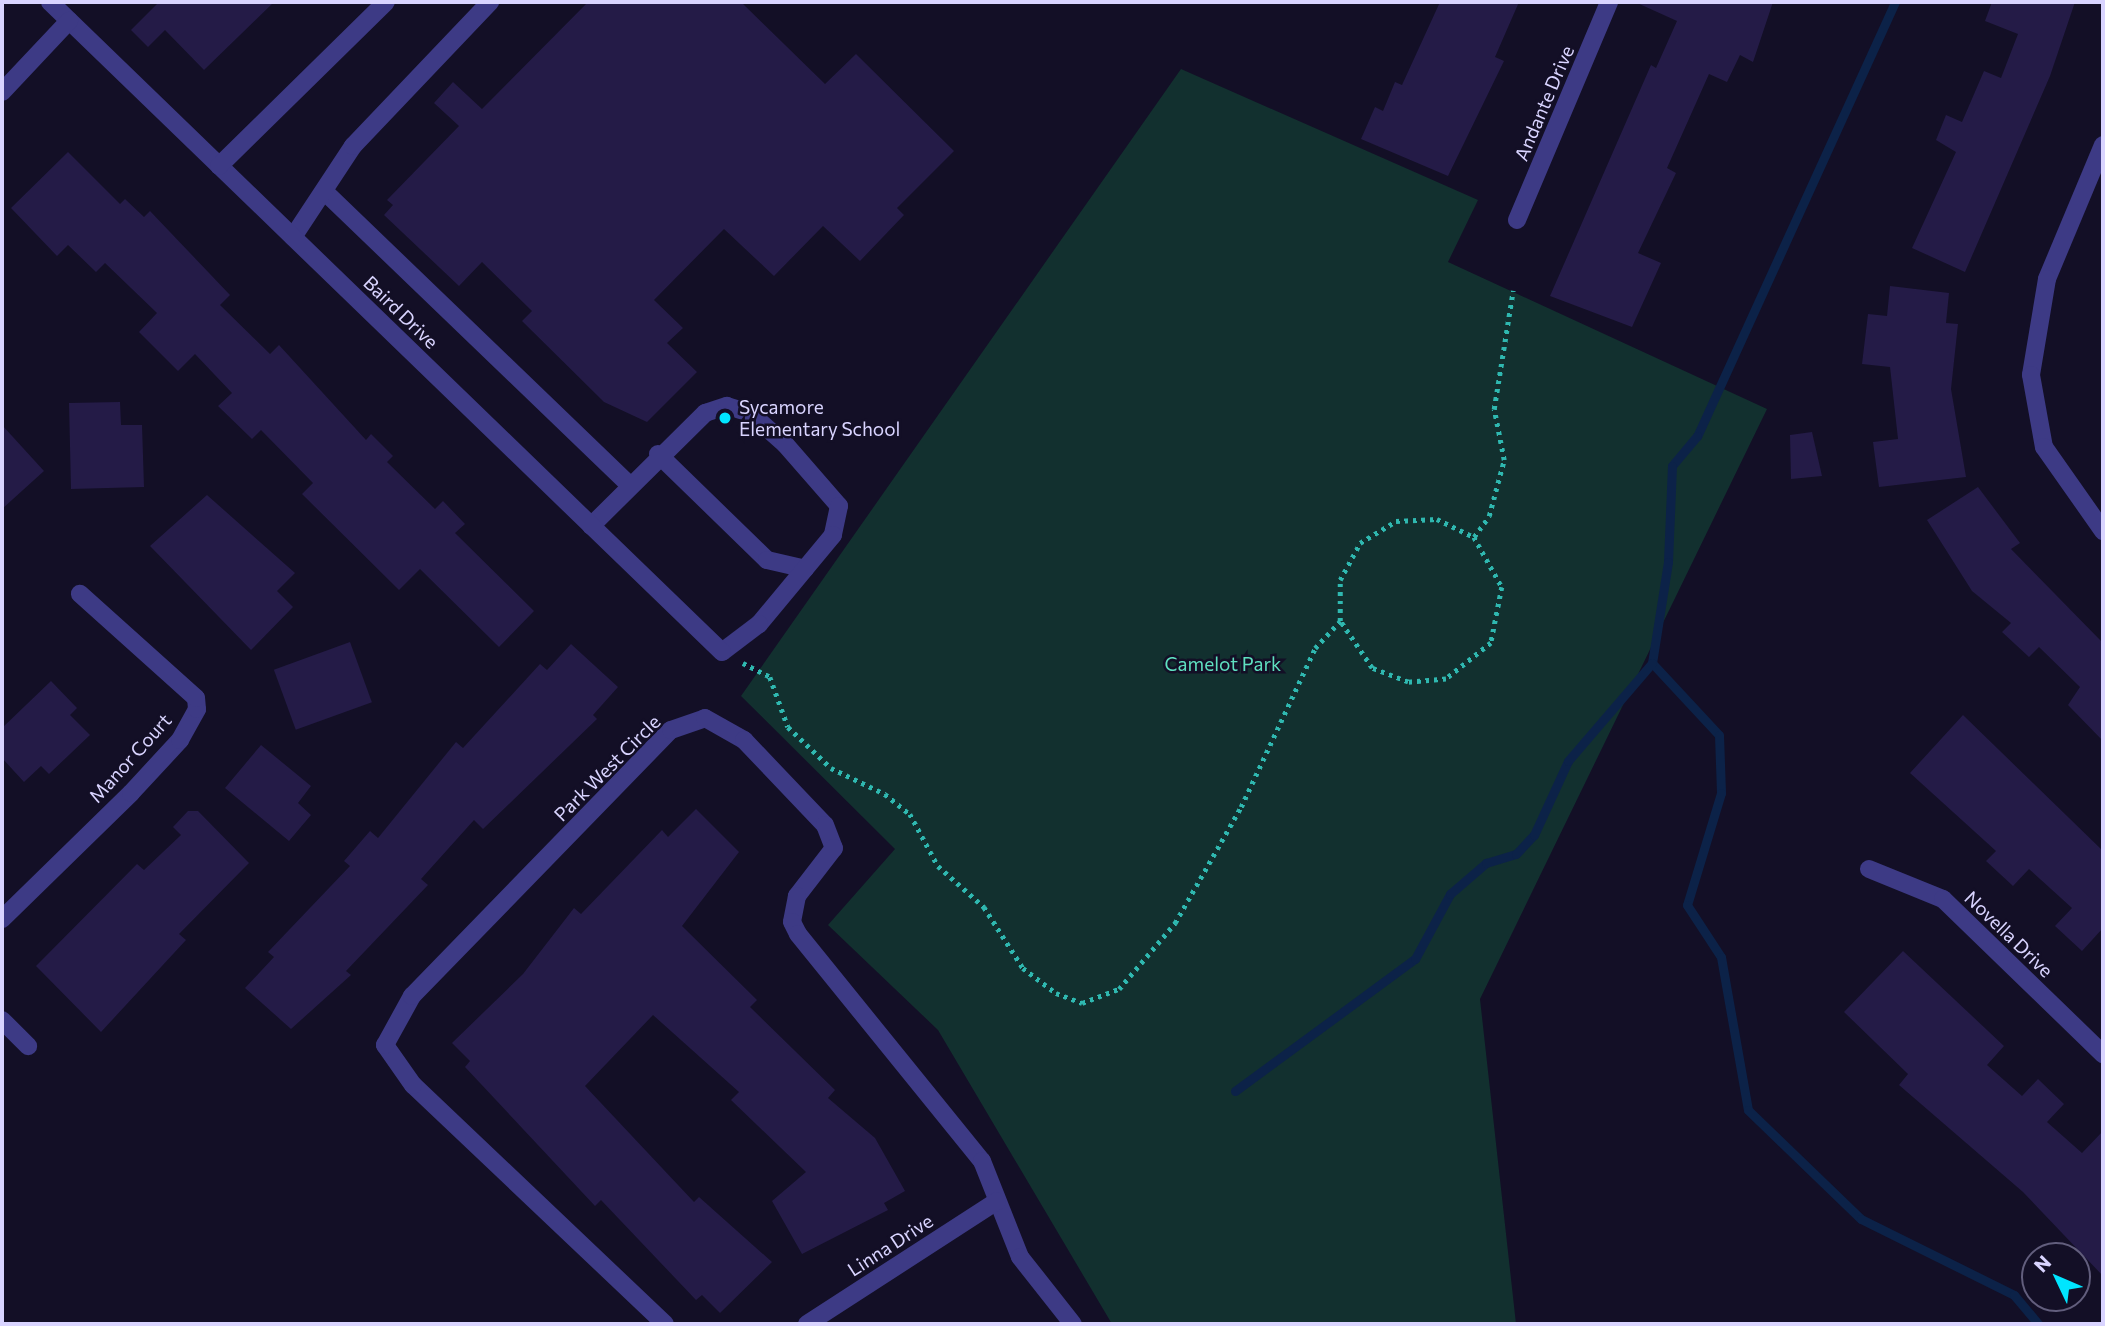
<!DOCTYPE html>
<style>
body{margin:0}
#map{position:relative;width:2105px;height:1326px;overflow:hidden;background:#130f26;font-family:Commissioner,sans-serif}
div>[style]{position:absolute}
.green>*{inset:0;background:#12302f}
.stream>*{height:9px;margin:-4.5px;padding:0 4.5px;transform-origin:4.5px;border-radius:4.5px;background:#0c2248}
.building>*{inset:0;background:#241b47;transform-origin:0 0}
.path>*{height:4.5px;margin-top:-2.25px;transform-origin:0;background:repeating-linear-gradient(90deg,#2fb8b0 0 3.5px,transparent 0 8.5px)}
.lane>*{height:18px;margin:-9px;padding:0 9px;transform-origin:9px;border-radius:9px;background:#3d3a85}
.street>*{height:18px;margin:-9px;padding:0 9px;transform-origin:9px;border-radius:9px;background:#3d3a85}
.dots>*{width:19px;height:19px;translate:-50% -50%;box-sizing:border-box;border:4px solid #130f26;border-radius:50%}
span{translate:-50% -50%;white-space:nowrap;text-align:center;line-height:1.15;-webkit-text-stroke:5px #130f26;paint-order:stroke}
.street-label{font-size:19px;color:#d9d4ff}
.poi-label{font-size:19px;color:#d9d4ff}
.left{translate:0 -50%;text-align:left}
.park-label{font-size:19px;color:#5fe0c0}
.frame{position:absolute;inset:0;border:4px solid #d9d4ff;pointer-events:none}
.north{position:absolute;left:2021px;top:1242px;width:70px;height:70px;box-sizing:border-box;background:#130f26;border:2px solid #625e7d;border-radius:50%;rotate:314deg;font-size:19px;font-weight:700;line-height:28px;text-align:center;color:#d9d4ff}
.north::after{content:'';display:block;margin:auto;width:24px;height:32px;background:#00e5ff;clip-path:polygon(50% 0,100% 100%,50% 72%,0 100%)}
</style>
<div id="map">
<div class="green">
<i style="clip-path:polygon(1181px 69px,1478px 200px,1448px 262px,1767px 409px,1480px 999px,1516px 1324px,1112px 1324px,938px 1030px,828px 925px,895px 849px,741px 696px)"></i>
</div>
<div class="stream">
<i style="left:1895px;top:2px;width:477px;rotate:114.5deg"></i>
<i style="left:1697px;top:436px;width:39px;rotate:130deg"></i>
<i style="left:1672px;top:466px;width:96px;rotate:92.4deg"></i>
<i style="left:1668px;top:562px;width:102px;rotate:99deg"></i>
<i style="left:1652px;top:663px;width:98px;rotate:47.1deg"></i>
<i style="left:1719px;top:735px;width:58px;rotate:88deg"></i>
<i style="left:1721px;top:793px;width:117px;rotate:106.9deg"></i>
<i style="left:1687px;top:905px;width:62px;rotate:56.8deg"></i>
<i style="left:1721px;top:957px;width:155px;rotate:80deg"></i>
<i style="left:1748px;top:1110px;width:157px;rotate:44deg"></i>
<i style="left:1861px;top:1219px;width:171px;rotate:26.4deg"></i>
<i style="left:2014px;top:1295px;width:38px;rotate:50deg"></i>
<i style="left:1235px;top:1091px;width:223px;rotate:-36.3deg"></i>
<i style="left:1415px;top:959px;width:74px;rotate:-61.7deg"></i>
<i style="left:1450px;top:894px;width:48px;rotate:-40.7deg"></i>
<i style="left:1486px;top:863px;width:31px;rotate:-17deg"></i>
<i style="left:1516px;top:854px;width:26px;rotate:-47deg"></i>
<i style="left:1534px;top:835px;width:81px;rotate:-65.3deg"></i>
<i style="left:1568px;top:761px;width:129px;rotate:-49.4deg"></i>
</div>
<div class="building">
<i style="clip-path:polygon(159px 2px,274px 2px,204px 70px,165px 30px,148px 47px,131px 30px)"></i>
<i style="clip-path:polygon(588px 2px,741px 2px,825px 84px,856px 54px,954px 151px,897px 208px,904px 215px,860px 261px,823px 226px,774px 276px,724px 229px,654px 300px,683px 328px,667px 343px,697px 372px,647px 422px,604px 402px,522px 321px,532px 311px,482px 262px,459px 286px,384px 215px,393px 205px,387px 200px,459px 126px,434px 103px,453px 82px,482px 109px)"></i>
<i style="clip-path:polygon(1440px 2px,1519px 2px,1495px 57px,1504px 61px,1448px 176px,1361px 139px,1375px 107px,1383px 111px,1395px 82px,1402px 85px)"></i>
<i style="clip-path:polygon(1635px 2px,1773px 2px,1753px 62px,1740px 55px,1727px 82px,1709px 74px,1667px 168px,1676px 173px,1638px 253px,1661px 263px,1632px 327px,1550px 296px,1651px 65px,1656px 68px,1677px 21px)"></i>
<i style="clip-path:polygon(1992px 2px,2075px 2px,2050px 76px,1965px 272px,1912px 248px,1956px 152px,1936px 140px,1946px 115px,1962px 122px,1984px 71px,2001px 78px,2018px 34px,1985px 21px)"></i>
<i style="clip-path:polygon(68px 152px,120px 204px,125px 199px,144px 217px,150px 211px,230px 295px,220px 305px,270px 354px,279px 345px,366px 440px,371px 434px,393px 456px,387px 462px,435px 509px,443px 501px,465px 524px,455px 533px,534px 611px,499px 647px,420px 569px,399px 590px,302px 494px,313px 483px,261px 430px,252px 439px,218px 406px,232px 393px,195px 354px,178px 371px,139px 332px,157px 313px,105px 263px,96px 272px,68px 245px,57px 256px,11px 208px)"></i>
<i style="clip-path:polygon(1890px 286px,1949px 293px,1946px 323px,1958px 324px,1951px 389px,1966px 477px,1879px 487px,1873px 442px,1898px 439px,1890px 367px,1862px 364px,1868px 314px,1887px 316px)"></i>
<i style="clip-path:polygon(120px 402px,121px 425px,142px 425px,144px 487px,71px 489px,69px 403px)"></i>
<i style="clip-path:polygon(2px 425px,44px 471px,2px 509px)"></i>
<i style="clip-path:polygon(1812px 432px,1822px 476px,1791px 479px,1790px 435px)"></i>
<i style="clip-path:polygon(1978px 487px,2020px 543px,2011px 549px,2103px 643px,2103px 741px,2068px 705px,2080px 687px,2039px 647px,2029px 657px,2002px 632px,2011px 623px,1972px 591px,1927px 520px)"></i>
<i style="clip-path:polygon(207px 495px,295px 573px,277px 591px,293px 607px,251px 650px,150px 546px)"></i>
<i style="left:350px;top:642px;width:64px;height:81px;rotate:70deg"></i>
<i style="clip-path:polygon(571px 644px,618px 687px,593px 715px,597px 719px,483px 829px,474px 820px,421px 879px,428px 885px,346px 971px,351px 975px,291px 1029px,245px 988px,274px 957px,268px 952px,350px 866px,344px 861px,370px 831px,378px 838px,456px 742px,463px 748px,540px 664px,547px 670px)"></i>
<i style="clip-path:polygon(51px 681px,77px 708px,70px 715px,90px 735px,49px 774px,41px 766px,24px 782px,2px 758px,2px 728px)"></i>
<i style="clip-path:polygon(1963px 715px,2103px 851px,2103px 928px,2082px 951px,2055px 926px,2072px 908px,2029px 869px,2013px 886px,1986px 861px,1996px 851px,1910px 773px)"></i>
<i style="clip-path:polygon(261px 745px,311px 786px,298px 803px,311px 815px,289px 841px,225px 788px)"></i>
<i style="clip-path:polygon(696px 809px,739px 852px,682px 926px,757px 1000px,750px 1007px,835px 1090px,828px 1098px,875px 1138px,905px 1191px,884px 1203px,888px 1210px,802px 1254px,772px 1201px,806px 1172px,731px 1100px,739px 1092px,653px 1015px,585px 1086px,694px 1202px,699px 1197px,772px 1262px,720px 1313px,702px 1295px,696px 1300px,601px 1200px,595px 1206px,465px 1067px,470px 1061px,452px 1043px,523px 974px,574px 908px,581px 914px,662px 830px,668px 837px)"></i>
<i style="clip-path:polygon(188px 811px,198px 811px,249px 863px,179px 934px,186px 940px,101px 1032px,36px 966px,137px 864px,144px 870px,181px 835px,173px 827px)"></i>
<i style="clip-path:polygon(1903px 951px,2004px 1046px,1987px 1065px,2022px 1096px,2038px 1079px,2064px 1104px,2047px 1122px,2082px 1153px,2103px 1131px,2103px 1276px,2023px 1192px,1899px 1085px,1908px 1074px,1844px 1012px)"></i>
</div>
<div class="path">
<i style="left:1474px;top:537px;width:26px;rotate:-54deg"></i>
<i style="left:1489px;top:516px;width:58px;rotate:-75deg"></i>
<i style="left:1504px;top:460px;width:52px;rotate:-101.1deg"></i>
<i style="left:1494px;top:409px;width:120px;rotate:-80.9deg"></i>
<i style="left:743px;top:663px;width:30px;rotate:27deg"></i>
<i style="left:770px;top:677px;width:53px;rotate:70.2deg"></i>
<i style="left:788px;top:727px;width:59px;rotate:43.6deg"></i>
<i style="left:831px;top:768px;width:60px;rotate:25.7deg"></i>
<i style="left:885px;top:794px;width:32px;rotate:39deg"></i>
<i style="left:910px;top:814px;width:59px;rotate:61.7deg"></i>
<i style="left:938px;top:866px;width:62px;rotate:41.7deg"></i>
<i style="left:984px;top:907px;width:72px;rotate:57.4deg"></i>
<i style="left:1023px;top:968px;width:41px;rotate:37.1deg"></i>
<i style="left:1056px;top:993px;width:28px;rotate:21deg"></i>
<i style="left:1082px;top:1003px;width:40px;rotate:-21deg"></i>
<i style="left:1119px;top:989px;width:87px;rotate:-49.7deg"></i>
<i style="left:1175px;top:923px;width:133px;rotate:-60.4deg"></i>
<i style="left:1241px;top:807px;width:175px;rotate:-65deg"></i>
<i style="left:1315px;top:648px;width:37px;rotate:-47deg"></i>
<i style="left:1340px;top:621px;width:41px;rotate:-90deg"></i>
<i style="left:1340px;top:580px;width:42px;rotate:-61.6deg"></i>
<i style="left:1360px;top:543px;width:42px;rotate:-31.4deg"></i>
<i style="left:1396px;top:521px;width:41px;rotate:-2.8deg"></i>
<i style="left:1437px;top:519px;width:41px;rotate:25.9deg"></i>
<i style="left:1474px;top:537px;width:57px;rotate:60.8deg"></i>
<i style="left:1502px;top:587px;width:57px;rotate:101.1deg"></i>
<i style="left:1491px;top:643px;width:58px;rotate:141.3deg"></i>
<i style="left:1446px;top:679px;width:38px;rotate:175deg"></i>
<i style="left:1408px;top:682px;width:39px;rotate:-159deg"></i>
<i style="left:1372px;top:668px;width:57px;rotate:-124.2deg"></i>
</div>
<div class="lane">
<i style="left:324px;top:191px;width:424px;rotate:43.9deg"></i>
<i style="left:293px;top:237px;width:109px;rotate:-56.6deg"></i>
<i style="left:353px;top:146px;width:199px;rotate:-46.4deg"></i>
<i style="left:658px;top:454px;width:152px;rotate:44.2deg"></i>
<i style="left:767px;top:560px;width:39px;rotate:13deg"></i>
<i style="left:591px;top:526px;width:161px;rotate:-44.7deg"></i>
<i style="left:705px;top:413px;width:23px;rotate:-18deg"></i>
<i style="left:727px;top:406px;width:24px;rotate:17deg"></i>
<i style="left:750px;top:413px;width:47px;rotate:41.5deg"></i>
<i style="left:785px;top:444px;width:82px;rotate:48.9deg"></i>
<i style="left:839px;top:506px;width:30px;rotate:102deg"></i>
<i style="left:833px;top:535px;width:116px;rotate:129.7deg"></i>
<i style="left:759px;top:624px;width:46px;rotate:142.9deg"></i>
<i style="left:665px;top:1324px;width:347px;rotate:-136.5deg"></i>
<i style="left:413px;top:1085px;width:49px;rotate:-125deg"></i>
<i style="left:385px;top:1045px;width:56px;rotate:-61.1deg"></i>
<i style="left:412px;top:996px;width:371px;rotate:-45.8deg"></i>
<i style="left:671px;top:730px;width:36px;rotate:-19deg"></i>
<i style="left:705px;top:718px;width:45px;rotate:29.4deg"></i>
<i style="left:744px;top:740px;width:117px;rotate:46.4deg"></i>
<i style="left:825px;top:825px;width:25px;rotate:69deg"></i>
<i style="left:834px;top:848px;width:61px;rotate:127.6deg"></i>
<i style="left:797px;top:896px;width:26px;rotate:101deg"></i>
<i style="left:792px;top:922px;width:13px;rotate:63deg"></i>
<i style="left:798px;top:934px;width:292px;rotate:51deg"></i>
<i style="left:982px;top:1161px;width:103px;rotate:68.4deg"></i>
<i style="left:1020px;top:1257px;width:85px;rotate:51.7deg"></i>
<i style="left:807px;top:1324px;width:226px;rotate:-32.9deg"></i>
</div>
<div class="street">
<i style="left:50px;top:2px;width:935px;rotate:44.05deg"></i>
<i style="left:2px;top:92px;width:98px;rotate:-46.7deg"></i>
<i style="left:2103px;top:145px;width:145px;rotate:112.7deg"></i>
<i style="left:2047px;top:279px;width:97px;rotate:99.5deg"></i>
<i style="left:2031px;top:375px;width:73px;rotate:79.8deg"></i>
<i style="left:2044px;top:447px;width:103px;rotate:54.9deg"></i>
<i style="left:219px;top:166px;width:234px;rotate:-44.5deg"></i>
<i style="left:1517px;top:220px;width:237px;rotate:-67.1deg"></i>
<i style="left:1869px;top:869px;width:80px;rotate:22.1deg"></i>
<i style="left:1943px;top:899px;width:223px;rotate:44.1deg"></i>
<i style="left:2px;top:919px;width:180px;rotate:-44.3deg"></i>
<i style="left:131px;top:793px;width:72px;rotate:-47.2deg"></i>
<i style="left:180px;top:740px;width:35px;rotate:-61deg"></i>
<i style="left:197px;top:709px;width:11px;rotate:-95deg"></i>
<i style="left:196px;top:698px;width:156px;rotate:-138.1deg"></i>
<i style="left:2px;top:1020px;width:37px;rotate:45deg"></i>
</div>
<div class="dots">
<i style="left:725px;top:418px;background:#00e5ff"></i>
</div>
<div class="street-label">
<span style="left:1544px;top:103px;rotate:-67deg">Andante Drive</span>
<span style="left:401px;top:312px;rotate:44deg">Baird Drive</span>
<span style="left:130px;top:758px;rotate:-48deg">Manor Court</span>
<span style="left:607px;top:768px;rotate:-45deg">Park West Circle</span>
<span style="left:2009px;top:934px;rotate:44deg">Novella Drive</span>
<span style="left:890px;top:1245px;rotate:-33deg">Linna Drive</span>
</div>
<div class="poi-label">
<span class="left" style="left:739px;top:418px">Sycamore<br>Elementary School</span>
</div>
<div class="park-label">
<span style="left:1223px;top:664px">Camelot Park</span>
</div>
<div class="frame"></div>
<div class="north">N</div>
</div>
